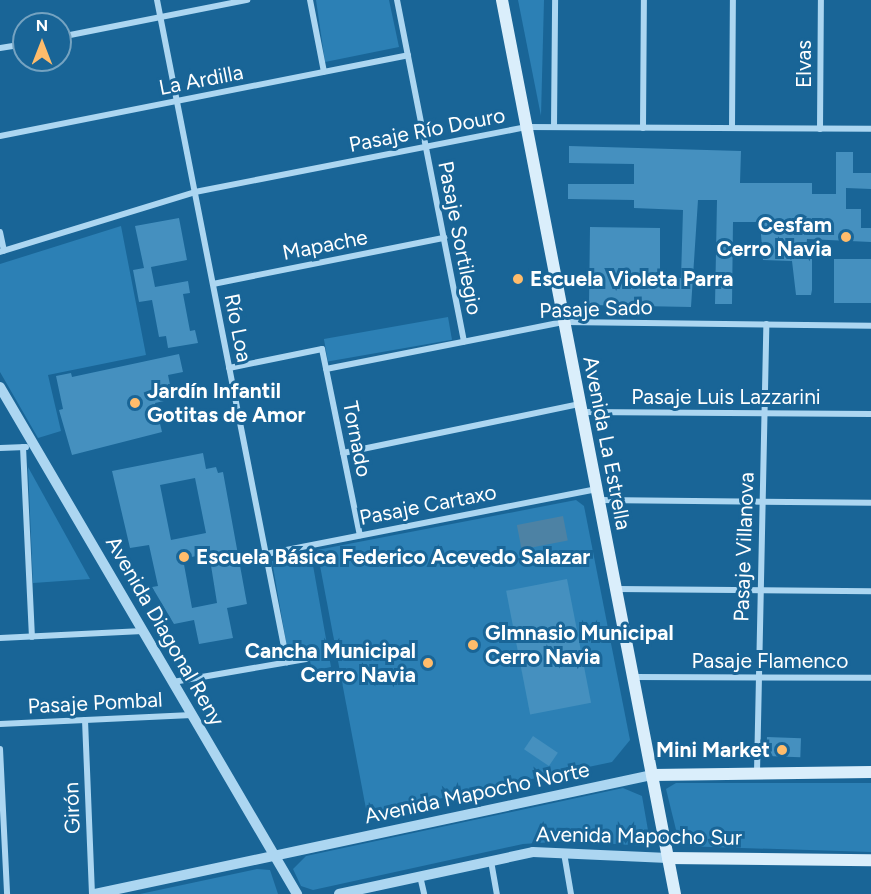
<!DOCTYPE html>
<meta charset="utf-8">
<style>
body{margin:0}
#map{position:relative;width:871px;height:894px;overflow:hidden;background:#196597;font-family:Figtree,sans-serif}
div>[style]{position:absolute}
.green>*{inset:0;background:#2c80b5;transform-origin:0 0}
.water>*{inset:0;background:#4d82a4;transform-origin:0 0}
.building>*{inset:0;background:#4590bf;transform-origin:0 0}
.minor>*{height:6px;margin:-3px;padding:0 3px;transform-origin:3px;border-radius:3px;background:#acd6f1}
.tertiary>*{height:10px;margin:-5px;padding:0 5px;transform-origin:5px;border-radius:5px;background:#acd6f1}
.secondary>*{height:12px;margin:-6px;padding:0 6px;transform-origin:6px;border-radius:6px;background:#daeefb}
.dots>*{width:16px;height:16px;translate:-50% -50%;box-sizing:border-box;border:3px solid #196597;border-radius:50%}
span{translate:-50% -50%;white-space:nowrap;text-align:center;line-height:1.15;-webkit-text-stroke:6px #196597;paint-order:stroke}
.street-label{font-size:21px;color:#fff}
.poi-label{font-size:21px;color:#fff;font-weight:700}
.right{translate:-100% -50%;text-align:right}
.left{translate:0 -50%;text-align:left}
.north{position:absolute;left:12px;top:12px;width:60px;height:60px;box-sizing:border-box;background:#196597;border:2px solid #75a3c1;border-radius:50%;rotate:0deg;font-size:16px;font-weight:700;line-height:24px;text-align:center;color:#fff}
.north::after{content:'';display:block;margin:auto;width:21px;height:27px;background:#ffbc6b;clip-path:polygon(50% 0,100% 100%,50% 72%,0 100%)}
</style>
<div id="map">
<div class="green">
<i style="clip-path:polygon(316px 0,389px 0,399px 47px,325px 62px)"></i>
<i style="clip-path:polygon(518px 0,544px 0,541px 116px)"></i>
<i style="clip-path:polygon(121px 226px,146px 355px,48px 375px,61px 431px,38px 438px,0 372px,0 264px)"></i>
<i style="left:448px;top:317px;width:23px;height:126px;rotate:80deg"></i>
<i style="clip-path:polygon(28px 467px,90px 579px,33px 583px)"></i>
<i style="clip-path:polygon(576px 500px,584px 506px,630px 740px,612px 762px,367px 814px,317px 550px)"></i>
<i style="clip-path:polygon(311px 554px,331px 667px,312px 671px,308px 650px,288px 653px,272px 561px)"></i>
<i style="clip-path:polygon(676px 783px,871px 783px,871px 852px,680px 846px,666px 789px)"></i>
<i style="clip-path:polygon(623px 788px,642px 796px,649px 836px,646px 846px,569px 841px,523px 844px,313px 890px,301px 886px,293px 869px,306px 856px)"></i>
<i style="clip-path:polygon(257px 869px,270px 870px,278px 894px,140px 894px)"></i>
</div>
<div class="water">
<i style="left:563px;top:516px;width:25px;height:47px;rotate:79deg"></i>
</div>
<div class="building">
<i style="clip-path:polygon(569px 146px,741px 151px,740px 183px,812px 183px,812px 194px,836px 194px,836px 152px,853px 152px,853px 173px,871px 173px,871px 189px,846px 188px,846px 209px,861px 209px,861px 228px,871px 228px,871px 242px,807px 239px,805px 259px,812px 259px,812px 290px,811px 295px,796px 295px,792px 261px,763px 260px,760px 222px,733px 222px,732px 304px,715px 304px,717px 200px,698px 200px,691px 307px,589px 305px,590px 227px,660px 228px,660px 278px,681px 278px,683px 210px,634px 208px,634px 200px,568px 199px,568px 184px,634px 184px,634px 164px,569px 163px)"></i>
<i style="clip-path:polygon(179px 218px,187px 260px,151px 267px,155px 287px,188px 281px,190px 293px,183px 294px,190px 331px,195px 330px,198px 343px,168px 348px,166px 336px,159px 337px,152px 300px,139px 302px,133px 270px,144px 268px,135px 226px)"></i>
<i style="left:834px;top:259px;width:37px;height:44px"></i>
<i style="clip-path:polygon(179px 354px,183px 372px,168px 375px,173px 399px,155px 403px,162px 432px,72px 455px,59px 410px,63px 409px,56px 376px,71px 373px,72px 377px)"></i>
<i style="clip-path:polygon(evenodd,203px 453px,206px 469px,216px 467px,218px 473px,223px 472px,247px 604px,227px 608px,233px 638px,199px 644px,194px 620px,174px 624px,152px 587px,158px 586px,149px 545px,130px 548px,112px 471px,203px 453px,195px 478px,206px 533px,171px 540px,160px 485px,195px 478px,203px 453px,209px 553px,217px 603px,192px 608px,183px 559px,209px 553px)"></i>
<i style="left:567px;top:579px;width:126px;height:62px;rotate:79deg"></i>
<i style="left:533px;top:736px;width:30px;height:16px;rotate:34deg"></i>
<i style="left:767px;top:737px;width:34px;height:19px;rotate:2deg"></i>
</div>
<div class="minor">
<i style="left:157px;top:0;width:675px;rotate:78.89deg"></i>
<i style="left:310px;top:0;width:73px;rotate:79deg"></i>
<i style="left:397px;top:0;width:348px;rotate:78.9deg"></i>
<i style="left:60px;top:37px;width:191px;rotate:-11.2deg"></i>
<i style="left:0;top:48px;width:24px;rotate:-9deg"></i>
<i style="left:554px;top:127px;width:127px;rotate:-89.5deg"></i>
<i style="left:643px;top:128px;width:128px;rotate:-89.6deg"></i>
<i style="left:732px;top:128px;width:128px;rotate:-89.6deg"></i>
<i style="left:820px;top:129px;width:129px;rotate:-89.6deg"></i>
<i style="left:0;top:136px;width:416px;rotate:-11.2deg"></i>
<i style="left:0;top:232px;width:19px;rotate:78deg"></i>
<i style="left:0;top:252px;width:204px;rotate:-17.1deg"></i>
<i style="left:195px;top:192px;width:337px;rotate:-11.1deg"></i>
<i style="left:526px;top:127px;width:345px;rotate:0.3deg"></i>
<i style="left:213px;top:284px;width:236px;rotate:-11.3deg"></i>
<i style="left:229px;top:368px;width:95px;rotate:-11.5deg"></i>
<i style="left:322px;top:349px;width:190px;rotate:78.5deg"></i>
<i style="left:326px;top:369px;width:243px;rotate:-11.2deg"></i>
<i style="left:564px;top:322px;width:307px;rotate:0.7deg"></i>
<i style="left:582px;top:412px;width:289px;rotate:0.4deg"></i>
<i style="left:23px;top:447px;width:190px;rotate:87.3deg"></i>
<i style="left:0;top:448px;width:26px;rotate:-2deg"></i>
<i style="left:343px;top:453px;width:242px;rotate:-11.7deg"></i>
<i style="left:599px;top:500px;width:272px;rotate:0.6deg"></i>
<i style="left:266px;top:554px;width:336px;rotate:-11.1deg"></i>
<i style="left:617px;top:589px;width:254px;rotate:0.5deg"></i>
<i style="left:0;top:638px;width:143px;rotate:-2.8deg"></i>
<i style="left:633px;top:677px;width:238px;rotate:0.2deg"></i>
<i style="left:173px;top:682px;width:135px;rotate:-9.8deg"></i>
<i style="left:85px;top:720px;width:174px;rotate:87.7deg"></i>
<i style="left:0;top:724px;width:192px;rotate:-2.7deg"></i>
<i style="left:0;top:749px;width:145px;rotate:87.2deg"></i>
<i style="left:757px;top:772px;width:448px;rotate:-88.8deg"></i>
<i style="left:564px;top:853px;width:42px;rotate:80.3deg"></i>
<i style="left:491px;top:861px;width:34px;rotate:80deg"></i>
<i style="left:420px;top:876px;width:18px;rotate:77deg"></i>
</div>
<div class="tertiary">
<i style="left:0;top:387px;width:588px;rotate:59.64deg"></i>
<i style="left:95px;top:894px;width:570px;rotate:-12.06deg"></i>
<i style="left:339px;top:894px;width:198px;rotate:-12.2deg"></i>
<i style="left:533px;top:852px;width:135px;rotate:2.5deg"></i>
</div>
<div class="secondary">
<i style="left:502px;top:0;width:911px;rotate:79.05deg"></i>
<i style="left:652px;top:775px;width:219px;rotate:-0.8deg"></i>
<i style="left:668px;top:858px;width:203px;rotate:0.6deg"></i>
</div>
<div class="dots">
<i style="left:846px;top:237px;background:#ffbc6b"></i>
<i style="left:518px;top:279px;background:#ffbc6b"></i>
<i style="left:135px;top:403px;background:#ffbc6b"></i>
<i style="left:184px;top:557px;background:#ffbc6b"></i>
<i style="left:473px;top:645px;background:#ffbc6b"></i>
<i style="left:428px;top:663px;background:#ffbc6b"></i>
<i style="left:782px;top:750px;background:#ffbc6b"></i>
</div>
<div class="street-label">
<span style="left:804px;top:64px;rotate:-90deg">Elvas</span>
<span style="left:201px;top:80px;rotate:-11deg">La Ardilla</span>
<span style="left:427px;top:130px;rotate:-11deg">Pasaje Río Douro</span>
<span style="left:460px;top:238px;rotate:79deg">Pasaje Sortilegio</span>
<span style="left:325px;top:245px;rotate:-11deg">Mapache</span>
<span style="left:596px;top:309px;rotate:-2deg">Pasaje Sado</span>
<span style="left:238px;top:328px;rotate:79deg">Río Loa</span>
<span style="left:726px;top:397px">Pasaje Luis Lazzarini</span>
<span style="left:357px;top:439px;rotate:79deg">Tornado</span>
<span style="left:607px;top:443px;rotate:79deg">Avenida La Estrella</span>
<span style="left:428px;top:505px;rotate:-11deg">Pasaje Cartaxo</span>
<span style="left:744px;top:547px;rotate:-88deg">Pasaje Villanova</span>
<span style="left:165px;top:631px;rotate:60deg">Avenida Diagonal Reny</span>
<span style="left:770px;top:661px">Pasaje Flamenco</span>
<span style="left:95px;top:703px;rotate:-3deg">Pasaje Pombal</span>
<span style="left:477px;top:793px;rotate:-12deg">Avenida Mapocho Norte</span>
<span style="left:72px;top:808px;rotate:-92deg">Girón</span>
<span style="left:639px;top:836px;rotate:1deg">Avenida Mapocho Sur</span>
</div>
<div class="poi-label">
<span class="right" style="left:832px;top:237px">Cesfam<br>Cerro Navia</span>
<span class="left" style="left:530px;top:279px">Escuela Violeta Parra</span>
<span class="left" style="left:147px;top:403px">Jardín Infantil<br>Gotitas de Amor</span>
<span class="left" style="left:196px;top:557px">Escuela Básica Federico Acevedo Salazar</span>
<span class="left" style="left:485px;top:645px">GImnasio Municipal<br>Cerro Navia</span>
<span class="right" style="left:416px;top:663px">Cancha Municipal<br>Cerro Navia</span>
<span class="right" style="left:770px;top:750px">Mini Market</span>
</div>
<div class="north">N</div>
</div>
